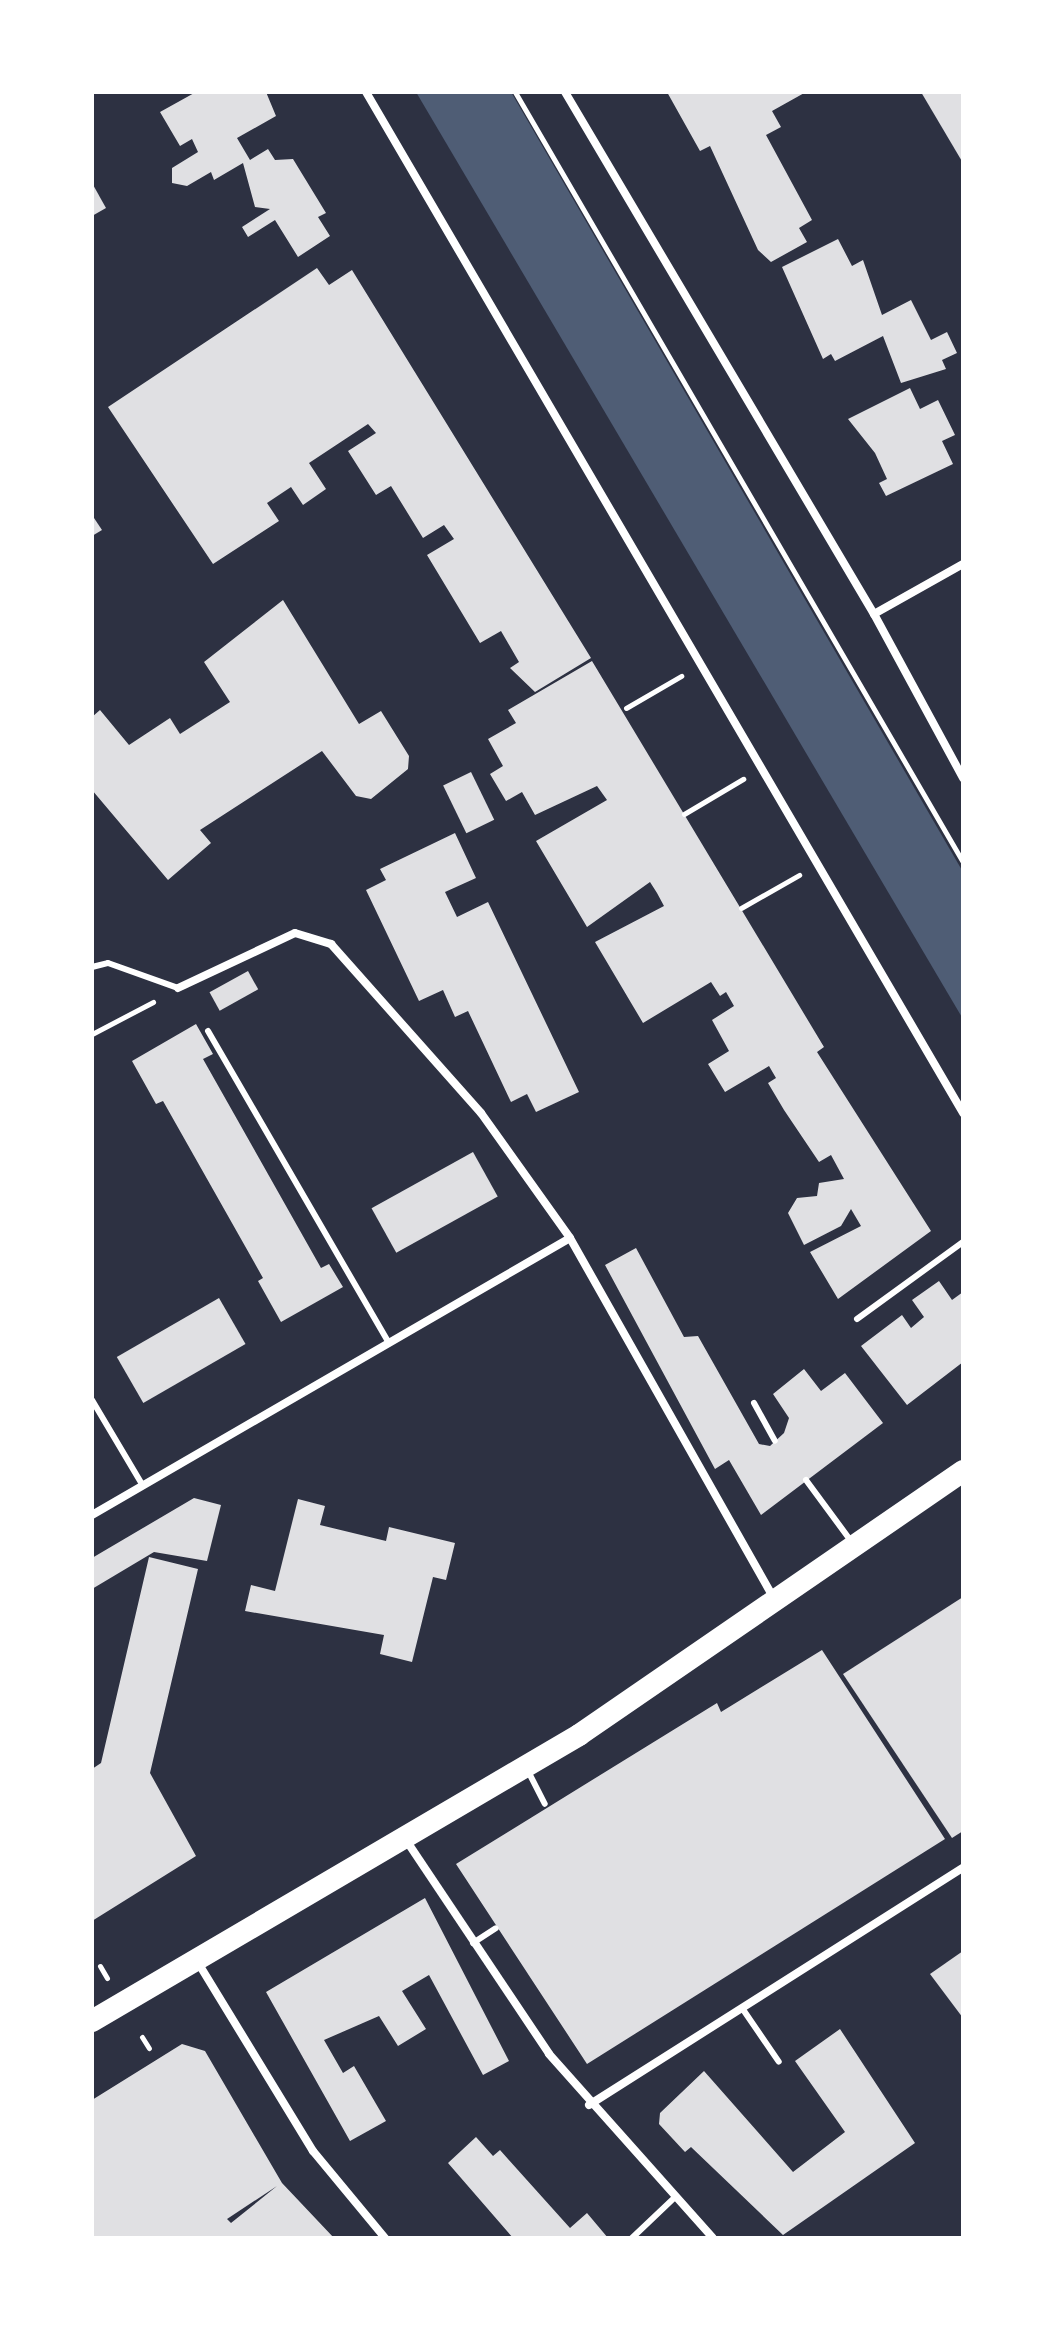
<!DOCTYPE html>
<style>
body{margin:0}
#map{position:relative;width:1055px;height:2330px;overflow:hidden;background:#2d3142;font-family:Cabin,sans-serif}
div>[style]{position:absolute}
.water>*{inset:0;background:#4f5d75}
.building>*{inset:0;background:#e0e0e3;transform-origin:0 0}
.path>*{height:5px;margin:-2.5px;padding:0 2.5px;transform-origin:2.5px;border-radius:2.5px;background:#fff}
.service>*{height:6px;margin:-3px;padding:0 3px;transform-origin:3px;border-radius:3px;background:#fff}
.minor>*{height:8px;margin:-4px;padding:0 4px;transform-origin:4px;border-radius:4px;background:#fff}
.trunk>*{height:22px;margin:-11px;padding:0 11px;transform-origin:11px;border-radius:11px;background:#fff}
span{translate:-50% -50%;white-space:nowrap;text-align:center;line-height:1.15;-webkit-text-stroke:6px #fff;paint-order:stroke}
.frame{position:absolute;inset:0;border:94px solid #fff;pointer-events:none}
</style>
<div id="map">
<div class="water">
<i style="clip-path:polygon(416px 92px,511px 92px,963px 872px,963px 1019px)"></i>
</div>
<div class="building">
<i style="clip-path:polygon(196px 92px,266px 92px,276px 116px,237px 138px,250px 160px,268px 149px,275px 160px,293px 159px,326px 213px,318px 217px,330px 236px,298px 257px,275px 220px,248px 237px,242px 227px,270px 209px,255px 207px,243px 163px,214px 180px,211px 172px,187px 186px,172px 183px,172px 168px,198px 152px,192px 139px,180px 146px,160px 112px)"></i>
<i style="clip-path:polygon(667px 92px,806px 92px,772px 111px,781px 127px,766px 135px,812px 220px,799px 228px,807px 242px,771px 262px,758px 250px,710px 146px,700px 151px)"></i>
<i style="clip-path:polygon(921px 92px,963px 92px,963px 163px)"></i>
<i style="clip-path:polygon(92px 183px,106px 208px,92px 216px)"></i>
<i style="clip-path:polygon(838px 239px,852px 266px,863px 260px,882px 315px,911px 300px,931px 340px,947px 332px,957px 353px,942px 360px,946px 369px,901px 383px,883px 336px,835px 361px,831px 354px,823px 359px,782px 267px)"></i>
<i style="clip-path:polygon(317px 268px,329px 285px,352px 270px,591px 658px,535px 692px,510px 668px,519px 662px,501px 631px,480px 643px,427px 555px,454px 539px,444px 525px,423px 538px,391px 486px,376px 495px,348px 451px,376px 433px,368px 424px,309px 463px,326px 489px,303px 505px,291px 487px,267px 503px,279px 521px,213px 564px,108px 407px)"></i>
<i style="clip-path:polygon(910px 388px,920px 409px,938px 400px,955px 435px,942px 441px,953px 464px,886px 496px,879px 483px,887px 479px,875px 453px,848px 419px)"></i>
<i style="clip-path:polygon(92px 515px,102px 530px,92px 536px)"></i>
<i style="clip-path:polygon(283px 600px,359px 724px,381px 711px,409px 756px,408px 769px,371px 799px,356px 796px,322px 751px,200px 830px,211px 843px,168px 880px,92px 790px,92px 717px,100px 710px,129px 745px,170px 718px,180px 734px,230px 702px,204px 662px)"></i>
<i style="clip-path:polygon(592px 661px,824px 1047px,817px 1052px,931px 1231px,838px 1299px,810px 1252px,861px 1226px,851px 1209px,841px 1226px,804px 1245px,788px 1213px,797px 1198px,817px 1196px,819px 1183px,844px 1179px,831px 1155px,819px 1162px,784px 1110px,768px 1083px,776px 1078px,769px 1066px,725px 1092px,708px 1064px,729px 1051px,712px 1020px,734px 1006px,726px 992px,720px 996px,711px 982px,643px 1023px,595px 942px,664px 906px,657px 893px,650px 882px,587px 927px,536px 841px,607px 800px,597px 786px,535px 815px,522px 792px,506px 801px,490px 774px,503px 766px,488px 739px,516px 723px,508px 710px)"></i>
<i style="left:471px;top:772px;width:53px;height:31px;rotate:64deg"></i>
<i style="clip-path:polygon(455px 833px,476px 878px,445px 892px,457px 917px,488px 902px,579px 1092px,536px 1112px,527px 1094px,511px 1102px,468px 1011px,455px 1017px,443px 990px,419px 1001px,366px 890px,386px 880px,380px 869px)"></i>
<i style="left:248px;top:971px;width:21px;height:44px;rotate:61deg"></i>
<i style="clip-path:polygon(196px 1024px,213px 1054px,203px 1059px,321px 1268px,329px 1264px,343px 1287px,281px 1322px,258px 1281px,263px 1278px,163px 1101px,156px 1104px,132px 1061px)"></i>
<i style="left:473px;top:1152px;width:51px;height:116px;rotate:61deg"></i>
<i style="clip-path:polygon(636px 1248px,684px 1337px,698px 1336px,759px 1444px,770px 1446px,784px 1433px,789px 1418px,773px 1394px,804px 1369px,821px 1391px,845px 1373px,883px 1423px,761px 1515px,729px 1460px,715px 1469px,605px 1265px)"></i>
<i style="clip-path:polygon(939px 1281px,952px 1300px,963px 1292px,963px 1362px,907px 1405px,861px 1346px,902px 1315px,911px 1328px,924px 1317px,912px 1300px)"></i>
<i style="left:219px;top:1298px;width:53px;height:118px;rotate:60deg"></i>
<i style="clip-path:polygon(194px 1498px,221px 1505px,207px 1561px,154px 1552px,92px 1589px,92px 1558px)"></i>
<i style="clip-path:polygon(298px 1499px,325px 1506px,320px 1525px,386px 1541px,389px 1527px,455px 1543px,446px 1580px,433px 1577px,412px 1662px,380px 1654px,384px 1635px,245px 1611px,251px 1585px,275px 1591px)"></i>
<i style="clip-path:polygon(149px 1557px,198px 1569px,150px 1773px,196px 1856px,92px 1921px,92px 1769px,101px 1763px)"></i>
<i style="clip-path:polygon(963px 1597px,963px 1831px,952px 1838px,843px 1674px)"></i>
<i style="clip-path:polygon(822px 1650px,945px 1839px,587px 2064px,456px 1864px,717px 1703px,721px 1712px)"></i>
<i style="clip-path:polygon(425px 1898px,509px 2061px,483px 2075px,429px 1975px,402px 1991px,426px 2029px,398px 2046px,379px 2016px,324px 2040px,343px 2073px,354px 2066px,386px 2121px,350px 2141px,266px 1992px)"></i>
<i style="clip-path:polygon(963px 1951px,963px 2018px,930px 1974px)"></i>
<i style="clip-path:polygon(840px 2029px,915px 2143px,783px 2235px,691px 2147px,685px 2152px,659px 2124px,660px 2113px,704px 2071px,793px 2172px,845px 2132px,795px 2061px)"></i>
<i style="clip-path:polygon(evenodd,182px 2044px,205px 2051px,282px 2183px,334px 2238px,92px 2238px,92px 2100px,182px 2044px,277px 2186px,231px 2223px,227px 2219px,277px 2186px)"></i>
<i style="clip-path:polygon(476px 2137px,493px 2156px,500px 2150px,570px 2228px,587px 2213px,608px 2238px,513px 2238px,448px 2163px)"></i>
</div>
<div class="path">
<i style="left:515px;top:92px;width:891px;rotate:59.81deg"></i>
<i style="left:626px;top:708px;width:64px;rotate:-30.2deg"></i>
<i style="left:684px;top:814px;width:69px;rotate:-30.7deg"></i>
<i style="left:741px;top:908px;width:67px;rotate:-29.6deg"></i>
<i style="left:92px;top:1034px;width:69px;rotate:-27.7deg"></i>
<i style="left:100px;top:1966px;width:14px;rotate:60deg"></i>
<i style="left:142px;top:2037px;width:13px;rotate:58deg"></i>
</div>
<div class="service">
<i style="left:92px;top:967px;width:16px;rotate:-14deg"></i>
<i style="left:108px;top:963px;width:74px;rotate:19.7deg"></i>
<i style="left:208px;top:1031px;width:361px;rotate:59.9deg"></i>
<i style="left:857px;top:1319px;width:131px;rotate:-36deg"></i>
<i style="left:92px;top:1400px;width:100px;rotate:59.3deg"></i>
<i style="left:754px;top:1403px;width:43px;rotate:61.1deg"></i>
<i style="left:806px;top:1480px;width:76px;rotate:53.6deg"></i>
<i style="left:527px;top:1769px;width:39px;rotate:63deg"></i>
<i style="left:473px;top:1943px;width:27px;rotate:-33deg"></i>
<i style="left:742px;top:2008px;width:65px;rotate:55.6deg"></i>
<i style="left:632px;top:2238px;width:59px;rotate:-43.6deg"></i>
</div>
<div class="minor">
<i style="left:366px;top:92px;width:1183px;rotate:59.68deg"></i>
<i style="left:565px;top:92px;width:607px;rotate:59.38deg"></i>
<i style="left:874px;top:614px;width:187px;rotate:61.5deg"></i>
<i style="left:874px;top:614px;width:102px;rotate:-29.3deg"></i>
<i style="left:178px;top:988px;width:129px;rotate:-25.2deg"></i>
<i style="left:295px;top:933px;width:38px;rotate:17deg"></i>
<i style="left:331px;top:944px;width:226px;rotate:48.4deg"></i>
<i style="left:481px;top:1113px;width:153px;rotate:54.5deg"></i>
<i style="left:570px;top:1238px;width:415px;rotate:60.5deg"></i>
<i style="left:92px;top:1515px;width:552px;rotate:-30.09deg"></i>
<i style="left:406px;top:1840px;width:257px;rotate:56.2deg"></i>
<i style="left:549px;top:2054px;width:246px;rotate:48.3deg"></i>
<i style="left:197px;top:1961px;width:223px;rotate:58.6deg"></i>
<i style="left:313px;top:2151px;width:113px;rotate:50.4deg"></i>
<i style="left:589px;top:2105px;width:443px;rotate:-32.4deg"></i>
</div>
<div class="trunk">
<i style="left:92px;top:2021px;width:565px;rotate:-30.42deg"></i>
<i style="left:579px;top:1735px;width:466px;rotate:-34.5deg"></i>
</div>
<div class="frame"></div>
</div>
